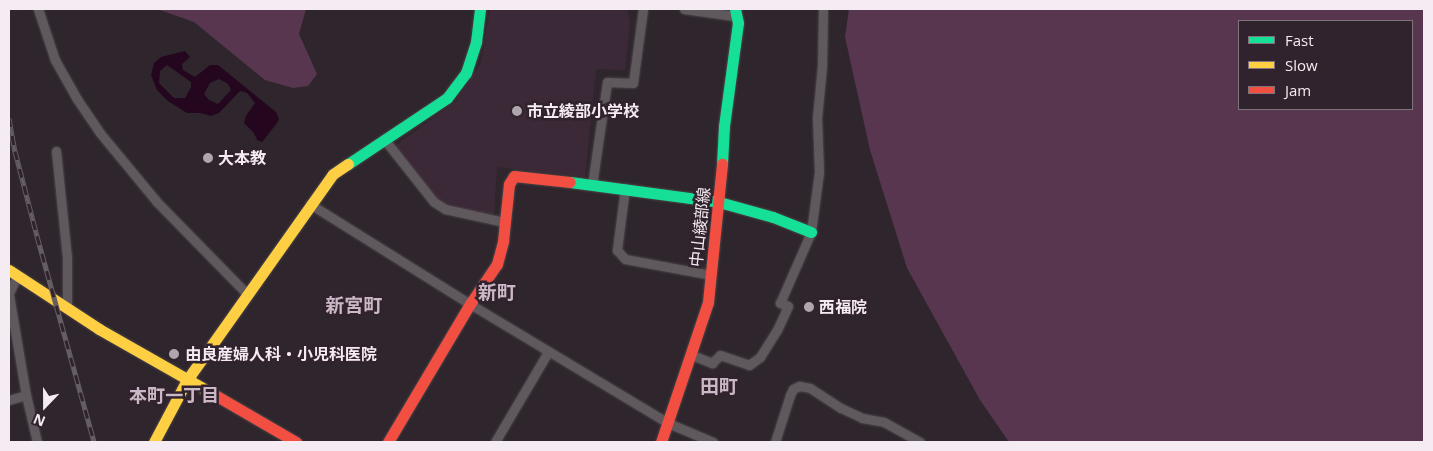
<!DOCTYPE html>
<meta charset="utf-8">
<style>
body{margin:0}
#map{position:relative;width:1433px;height:451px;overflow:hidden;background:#2e262c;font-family:"Open Sans","Noto Sans JP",sans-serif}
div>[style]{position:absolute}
.built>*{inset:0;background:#3c2937}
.green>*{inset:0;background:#583650}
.water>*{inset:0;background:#24061f}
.roads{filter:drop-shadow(0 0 1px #4b4448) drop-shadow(0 0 1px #4b4448)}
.street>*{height:9px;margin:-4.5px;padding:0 4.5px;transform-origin:4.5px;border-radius:4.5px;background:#5f595d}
.fast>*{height:11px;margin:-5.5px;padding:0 5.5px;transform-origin:5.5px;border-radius:5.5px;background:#16e098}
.slow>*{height:11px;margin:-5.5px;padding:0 5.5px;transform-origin:5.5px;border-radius:5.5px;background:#ffcf43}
.jam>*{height:11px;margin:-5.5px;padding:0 5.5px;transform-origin:5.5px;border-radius:5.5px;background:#f24e42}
.rail>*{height:5px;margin-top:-2.5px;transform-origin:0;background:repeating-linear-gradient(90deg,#31232d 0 9px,#645d62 0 18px);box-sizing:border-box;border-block:1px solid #645d62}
.dots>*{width:14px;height:14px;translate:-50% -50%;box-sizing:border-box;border:2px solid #31232d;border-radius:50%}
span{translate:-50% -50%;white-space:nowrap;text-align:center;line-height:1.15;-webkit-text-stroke:5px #31232d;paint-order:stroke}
.poi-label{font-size:16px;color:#f5ebf2;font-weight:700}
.left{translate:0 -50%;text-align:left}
.street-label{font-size:16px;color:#f5ebf2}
.neighbourhood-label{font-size:18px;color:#cbb8c6;font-weight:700}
.quarter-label{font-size:19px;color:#cbb8c6;font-weight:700}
.frame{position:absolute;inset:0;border:10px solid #f5ebf2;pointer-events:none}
.legend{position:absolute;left:1238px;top:20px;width:175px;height:90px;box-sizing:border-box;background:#31232d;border:1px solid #7f737c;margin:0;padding:6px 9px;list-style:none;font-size:15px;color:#f5ebf2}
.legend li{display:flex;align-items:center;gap:10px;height:25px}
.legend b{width:25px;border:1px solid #7f737c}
.north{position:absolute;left:20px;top:381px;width:50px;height:50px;-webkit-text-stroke:4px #31232d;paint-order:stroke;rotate:202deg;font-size:14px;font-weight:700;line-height:20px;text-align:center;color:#f5ebf2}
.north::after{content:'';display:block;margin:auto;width:18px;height:22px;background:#f5ebf2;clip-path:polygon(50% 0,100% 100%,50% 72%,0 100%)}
</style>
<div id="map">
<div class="built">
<i style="clip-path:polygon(490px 9px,627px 9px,630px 22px,625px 70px,596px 69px,585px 177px,497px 167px,494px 214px,474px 213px,430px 197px,394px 159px,396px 145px,455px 102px,481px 63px)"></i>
</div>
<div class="green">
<i style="clip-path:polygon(157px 9px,306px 9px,299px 34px,317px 74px,308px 86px,293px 88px,265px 80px,194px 22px)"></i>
<i style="clip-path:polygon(evenodd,849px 9px,1424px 9px,1424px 442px,1009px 442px,980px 400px,907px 268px,870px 150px,845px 37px,849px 9px,1239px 21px,1412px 21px,1412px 109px,1239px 109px,1239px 21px)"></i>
</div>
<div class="water">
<i style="clip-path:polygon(evenodd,185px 51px,190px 57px,182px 64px,183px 70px,195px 77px,210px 65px,218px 65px,276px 112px,279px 119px,277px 123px,262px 142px,257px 140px,254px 133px,244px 123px,246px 116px,255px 103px,247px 93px,240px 91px,219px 113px,211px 116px,200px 113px,187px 113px,168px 101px,157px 90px,151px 75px,154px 63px,161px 57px,185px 51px,167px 65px,191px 82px,191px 87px,185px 98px,174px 98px,159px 83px,160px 71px,167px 65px,185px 51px,219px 79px,228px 84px,231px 90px,218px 104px,209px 100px,204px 94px,210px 83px,219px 79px)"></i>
</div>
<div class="roads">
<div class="street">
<i style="left:38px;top:9px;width:54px;rotate:71.6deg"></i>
<i style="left:55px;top:60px;width:45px;rotate:60.6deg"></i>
<i style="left:77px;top:99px;width:41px;rotate:55.9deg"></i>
<i style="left:100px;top:133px;width:89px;rotate:50.4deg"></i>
<i style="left:157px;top:202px;width:129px;rotate:45.6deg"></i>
<i style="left:684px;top:9px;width:51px;rotate:7.8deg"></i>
<i style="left:384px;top:139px;width:80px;rotate:51.6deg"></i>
<i style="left:434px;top:202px;width:13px;rotate:32deg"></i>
<i style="left:445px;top:209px;width:60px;rotate:12.4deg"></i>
<i style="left:56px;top:151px;width:107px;rotate:84.1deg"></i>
<i style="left:67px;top:257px;width:50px;rotate:90deg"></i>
<i style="left:592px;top:185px;width:104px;rotate:-81.7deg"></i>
<i style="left:607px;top:82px;width:26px;rotate:2deg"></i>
<i style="left:633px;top:83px;width:75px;rotate:-82.3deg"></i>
<i style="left:625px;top:188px;width:63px;rotate:97.4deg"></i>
<i style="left:617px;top:250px;width:12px;rotate:48deg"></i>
<i style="left:625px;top:259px;width:87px;rotate:10.5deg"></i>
<i style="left:310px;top:204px;width:195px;rotate:32deg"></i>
<i style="left:475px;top:307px;width:225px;rotate:31deg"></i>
<i style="left:668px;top:423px;width:49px;rotate:22.9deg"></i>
<i style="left:9px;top:293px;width:19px;rotate:-65deg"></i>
<i style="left:9px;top:295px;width:101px;rotate:80.4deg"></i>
<i style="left:26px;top:395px;width:18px;rotate:164deg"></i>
<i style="left:692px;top:355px;width:22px;rotate:22deg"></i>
<i style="left:712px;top:363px;width:11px;rotate:-45deg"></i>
<i style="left:720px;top:355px;width:31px;rotate:19deg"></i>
<i style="left:749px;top:365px;width:14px;rotate:-36deg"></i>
<i style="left:760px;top:357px;width:32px;rotate:-58deg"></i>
<i style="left:777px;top:330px;width:26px;rotate:-65deg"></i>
<i style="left:788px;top:306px;width:9px;rotate:-159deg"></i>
<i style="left:780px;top:303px;width:77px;rotate:-66.4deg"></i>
<i style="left:811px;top:232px;width:61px;rotate:-82.4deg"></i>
<i style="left:819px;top:172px;width:54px;rotate:-92.1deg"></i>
<i style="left:817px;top:118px;width:52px;rotate:-84.5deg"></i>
<i style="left:822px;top:66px;width:57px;rotate:-89deg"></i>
<i style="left:26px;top:395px;width:48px;rotate:76.8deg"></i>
<i style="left:495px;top:442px;width:104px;rotate:-59.5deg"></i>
<i style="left:775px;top:442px;width:49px;rotate:-72.3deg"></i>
<i style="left:790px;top:395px;width:7px;rotate:-63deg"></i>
<i style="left:793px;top:389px;width:7px;rotate:-27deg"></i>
<i style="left:799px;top:386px;width:11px;rotate:10deg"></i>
<i style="left:810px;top:388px;width:37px;rotate:33deg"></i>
<i style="left:841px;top:408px;width:23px;rotate:25deg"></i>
<i style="left:862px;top:418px;width:22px;rotate:10deg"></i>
<i style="left:884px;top:422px;width:41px;rotate:29.1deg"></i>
</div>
<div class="fast">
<i style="left:348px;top:164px;width:119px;rotate:-33.7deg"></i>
<i style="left:447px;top:98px;width:31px;rotate:-53deg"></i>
<i style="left:466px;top:73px;width:33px;rotate:-72deg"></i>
<i style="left:476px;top:42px;width:33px;rotate:-83deg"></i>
<i style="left:722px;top:164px;width:38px;rotate:-87deg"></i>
<i style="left:724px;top:126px;width:104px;rotate:-82.3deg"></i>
<i style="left:738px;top:23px;width:14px;rotate:-102deg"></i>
<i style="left:570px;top:182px;width:150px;rotate:7.6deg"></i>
<i style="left:719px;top:202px;width:56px;rotate:15.5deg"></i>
<i style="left:773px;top:217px;width:41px;rotate:21.5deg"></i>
</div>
<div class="slow">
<i style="left:9px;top:270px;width:108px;rotate:33.2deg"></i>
<i style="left:99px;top:329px;width:133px;rotate:29.6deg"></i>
<i style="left:154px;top:442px;width:70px;rotate:-62deg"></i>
<i style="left:187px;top:380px;width:252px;rotate:-54.7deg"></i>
<i style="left:333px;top:174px;width:18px;rotate:-34deg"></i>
</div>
<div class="jam">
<i style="left:215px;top:395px;width:94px;rotate:30.1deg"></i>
<i style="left:388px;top:442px;width:161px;rotate:-59.3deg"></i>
<i style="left:470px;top:304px;width:48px;rotate:-56deg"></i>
<i style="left:497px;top:264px;width:24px;rotate:-75deg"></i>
<i style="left:503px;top:241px;width:57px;rotate:-84deg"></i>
<i style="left:509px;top:184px;width:9px;rotate:-58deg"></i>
<i style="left:514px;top:176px;width:56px;rotate:6.1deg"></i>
<i style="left:661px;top:442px;width:148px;rotate:-71.4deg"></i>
<i style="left:708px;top:302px;width:139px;rotate:-84.2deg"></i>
</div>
</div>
<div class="rail">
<i style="left:9px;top:118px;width:34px;rotate:80deg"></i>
<i style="left:15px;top:151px;width:88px;rotate:75.5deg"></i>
<i style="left:37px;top:236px;width:214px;rotate:74.5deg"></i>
</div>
<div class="dots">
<i style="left:517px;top:111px;background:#afa6ad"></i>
<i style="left:208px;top:158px;background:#afa6ad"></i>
<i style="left:809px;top:307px;background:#afa6ad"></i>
<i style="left:174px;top:354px;background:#afa6ad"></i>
</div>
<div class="poi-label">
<span class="left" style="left:527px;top:111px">市立綾部小学校</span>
<span class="left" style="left:218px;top:158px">大本教</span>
<span class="left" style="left:819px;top:307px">西福院</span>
<span class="left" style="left:185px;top:354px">由良産婦人科・小児科医院</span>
</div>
<div class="street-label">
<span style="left:700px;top:227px;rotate:-84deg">中山綾部線</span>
</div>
<div class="neighbourhood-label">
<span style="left:174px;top:395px">本町一丁目</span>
</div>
<div class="quarter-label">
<span style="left:497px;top:293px">新町</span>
<span style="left:354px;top:306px">新宮町</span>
<span style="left:719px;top:387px">田町</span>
</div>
<div class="frame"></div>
<ul class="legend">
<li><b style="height:6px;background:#16e098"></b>Fast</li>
<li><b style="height:6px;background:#ffcf43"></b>Slow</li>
<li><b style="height:6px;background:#f24e42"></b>Jam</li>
</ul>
<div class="north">N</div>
</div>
